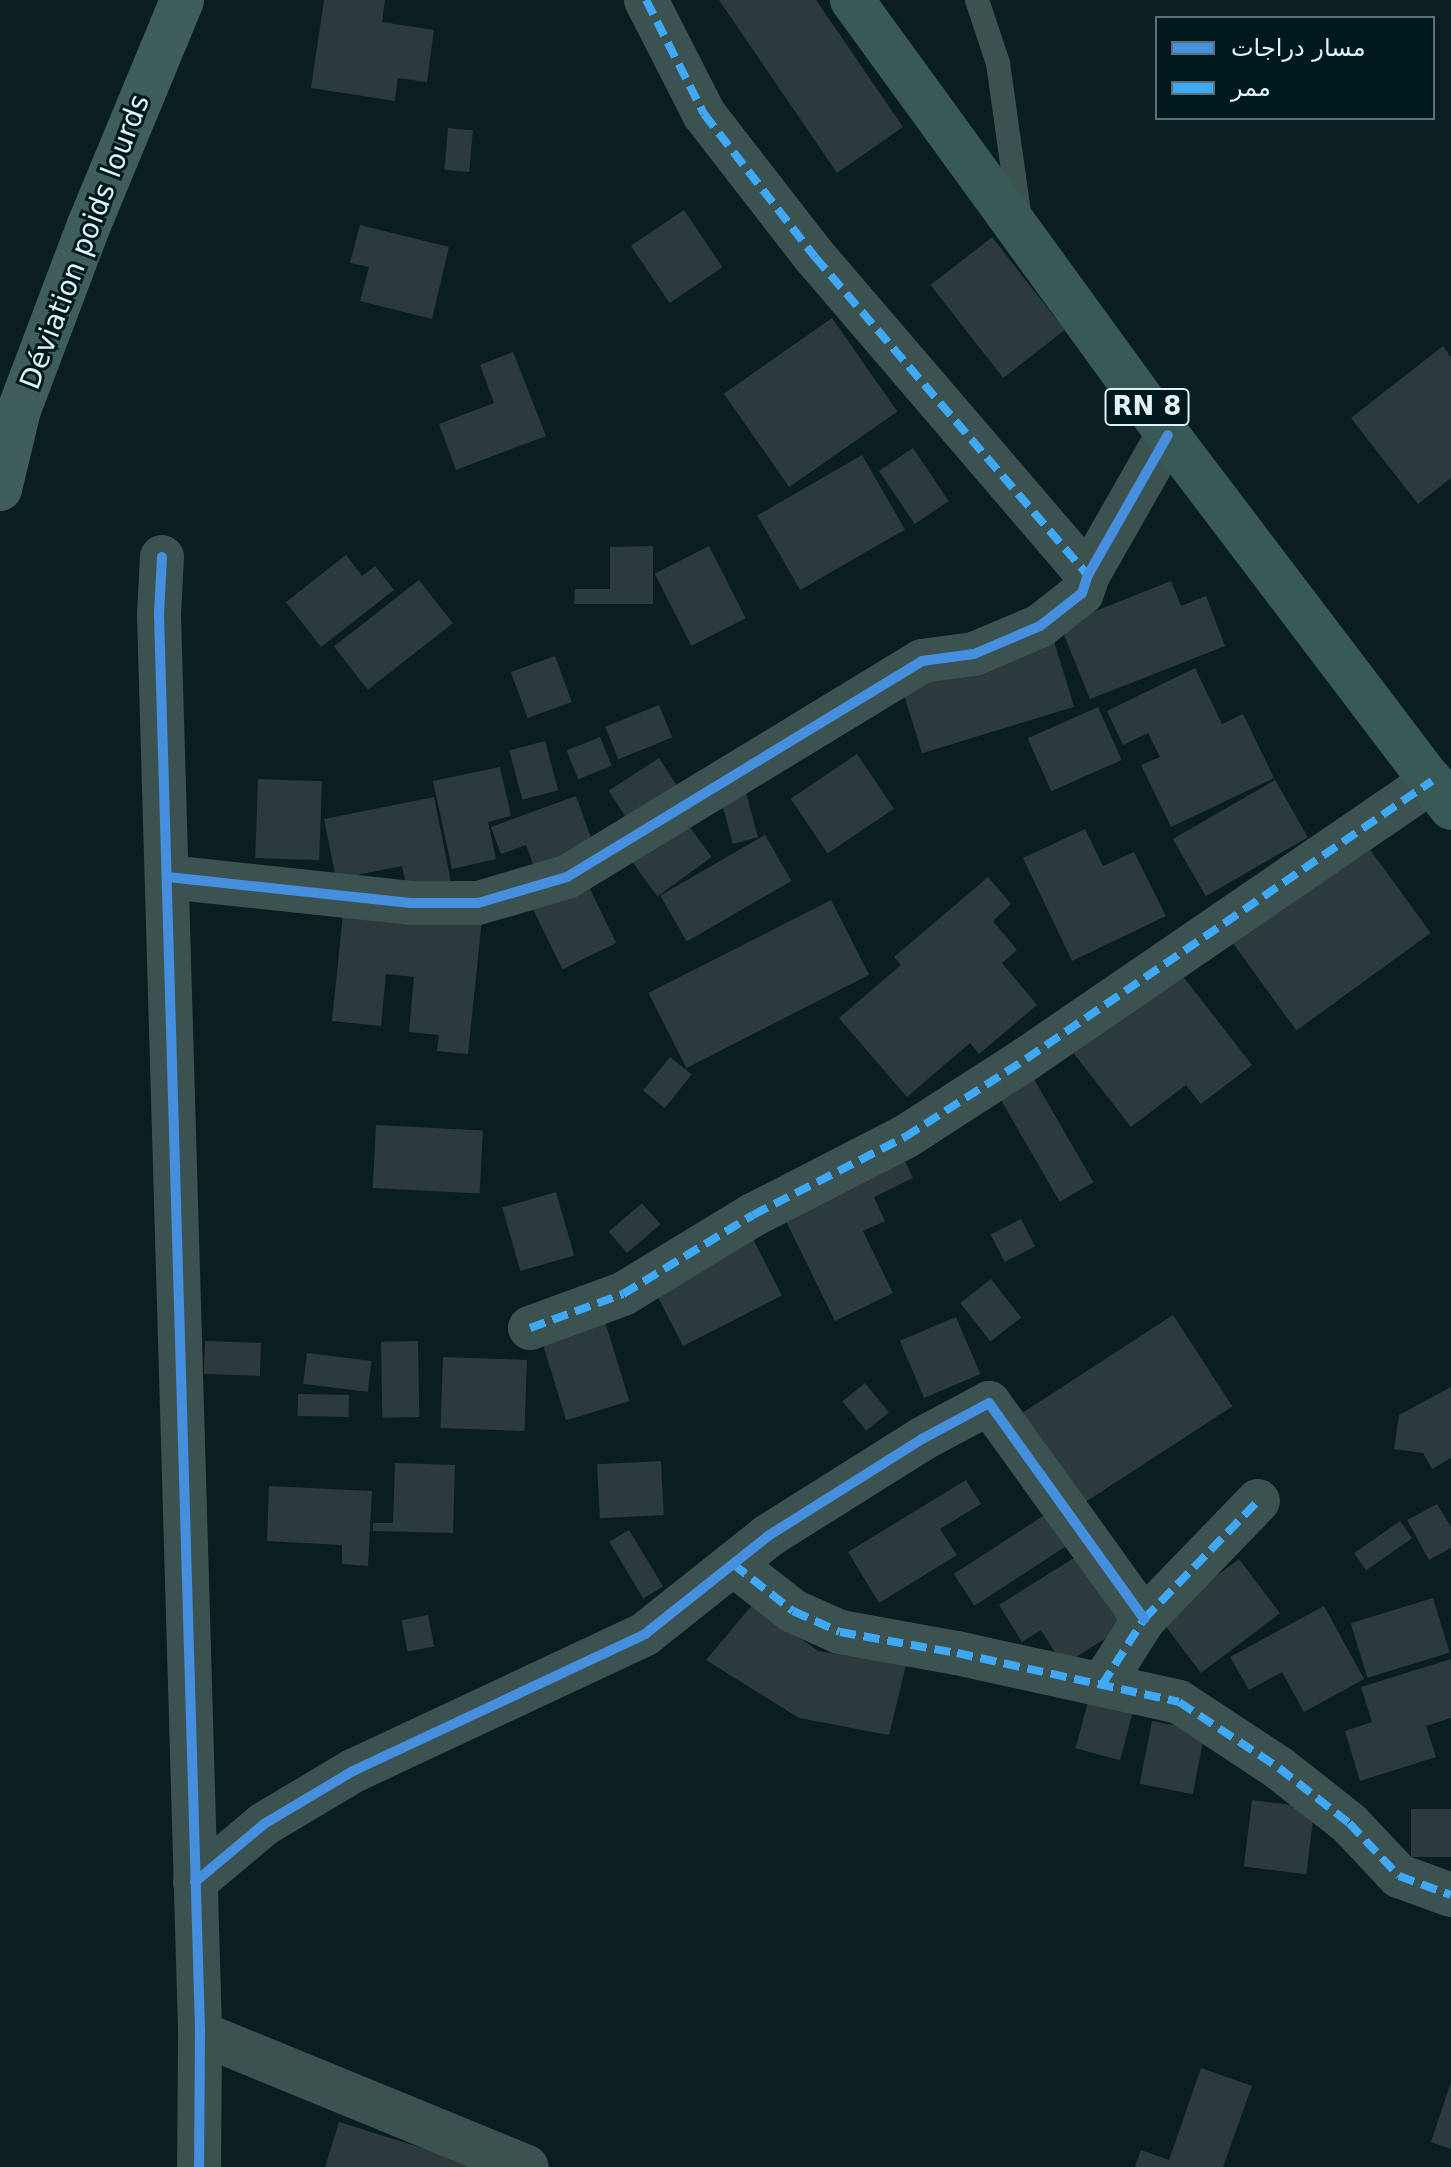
<!DOCTYPE html>
<meta charset="utf-8">
<style>
body{margin:0}
#map{position:relative;width:1451px;height:2167px;overflow:hidden;background:#0a1d20;font-family:"DejaVu Sans","Noto Sans Arabic",sans-serif}
div>[style]{position:absolute}
.building>*{inset:0;background:#2d3a3d;transform-origin:0 0}
.lane>*{height:24px;margin:-12px;padding:0 12px;transform-origin:12px;border-radius:12px;background:#3c5251}
.street>*{height:44px;margin:-22px;padding:0 22px;transform-origin:22px;border-radius:22px;background:#3c5251}
.primary>*{height:44px;margin:-22px;padding:0 22px;transform-origin:22px;border-radius:22px;background:#3f5d5a}
.highway>*{height:44px;margin:-22px;padding:0 22px;transform-origin:22px;border-radius:22px;background:#395956}
.quiet>*{height:8px;margin-top:-4px;transform-origin:0;background:repeating-linear-gradient(90deg,#3fa9f5 0 16px,transparent 0 24px)}
.cycleway>*{height:10px;margin:-5px;padding:0 5px;transform-origin:5px;border-radius:5px;background:#468fdf}
span{translate:-50% -50%;white-space:nowrap;text-align:center;line-height:1.15;-webkit-text-stroke:6px #00191e;paint-order:stroke}
.shield-label span{padding:2px 6px;background:#00191e;border:2px solid;border-radius:6px;-webkit-text-stroke-width:0}
.shield-label{font-size:26px;color:#e1f2f5;font-weight:700}
.street-label{font-size:28px;color:#e1f2f5}
.legend{position:absolute;left:1155px;top:16px;width:280px;height:104px;box-sizing:border-box;background:#00191e;border:2px solid #5a7074;margin:0;padding:10px 14px;list-style:none;font-size:24px;color:#e1f2f5}
.legend li{display:flex;align-items:center;gap:16px;height:40px}
.legend b{width:40px;border:2px solid #5a7074}
</style>
<div id="map">
<div class="building">
<i style="clip-path:polygon(324px 0,385px 0,382px 22px,434px 30px,427px 82px,398px 78px,395px 101px,311px 88px)"></i>
<i style="clip-path:polygon(719px 0,816px 0,903px 127px,837px 173px)"></i>
<i style="left:448px;top:128px;width:25px;height:42px;rotate:5deg"></i>
<i style="left:684px;top:210px;width:69px;height:64px;rotate:56deg"></i>
<i style="clip-path:polygon(360px 225px,449px 247px,432px 319px,360px 301px,369px 267px,350px 263px)"></i>
<i style="left:992px;top:237px;width:118px;height:78px;rotate:52deg"></i>
<i style="left:832px;top:318px;width:114px;height:132px;rotate:55deg"></i>
<i style="clip-path:polygon(1443px 346px,1451px 357px,1451px 478px,1418px 504px,1351px 418px)"></i>
<i style="clip-path:polygon(513px 352px,546px 436px,456px 470px,439px 424px,494px 403px,480px 365px)"></i>
<i style="left:913px;top:448px;width:64px;height:41px;rotate:56deg"></i>
<i style="left:862px;top:455px;width:86px;height:121px;rotate:60deg"></i>
<i style="clip-path:polygon(653px 546px,653px 604px,574px 604px,575px 589px,610px 589px,610px 547px)"></i>
<i style="left:709px;top:546px;width:81px;height:61px;rotate:63deg"></i>
<i style="clip-path:polygon(346px 555px,362px 576px,375px 566px,394px 590px,321px 647px,286px 602px)"></i>
<i style="left:419px;top:580px;width:55px;height:108px;rotate:52deg"></i>
<i style="clip-path:polygon(1171px 581px,1181px 606px,1206px 596px,1225px 646px,1090px 699px,1060px 625px)"></i>
<i style="left:1053px;top:638px;width:72px;height:159px;rotate:73deg"></i>
<i style="left:555px;top:656px;width:49px;height:47px;rotate:70deg"></i>
<i style="clip-path:polygon(1195px 668px,1222px 724px,1243px 714px,1274px 778px,1171px 827px,1141px 765px,1160px 757px,1148px 733px,1123px 745px,1107px 711px)"></i>
<i style="left:659px;top:705px;width:35px;height:58px;rotate:68deg"></i>
<i style="left:1098px;top:707px;width:58px;height:77px;rotate:66deg"></i>
<i style="left:600px;top:737px;width:31px;height:36px;rotate:68deg"></i>
<i style="left:545px;top:741px;width:51px;height:37px;rotate:75deg"></i>
<i style="left:857px;top:754px;width:66px;height:80px;rotate:56deg"></i>
<i style="left:659px;top:758px;width:35px;height:60px;rotate:57deg"></i>
<i style="clip-path:polygon(500px 767px,511px 816px,488px 822px,496px 859px,452px 869px,433px 781px)"></i>
<i style="left:258px;top:779px;width:64px;height:79px;rotate:2deg"></i>
<i style="left:1275px;top:780px;width:66px;height:118px;rotate:60deg"></i>
<i style="left:744px;top:785px;width:54px;height:26px;rotate:75deg"></i>
<i style="clip-path:polygon(576px 796px,595px 849px,535px 870px,526px 845px,501px 854px,491px 827px)"></i>
<i style="clip-path:polygon(434px 797px,451px 882px,407px 890px,402px 866px,336px 879px,324px 819px)"></i>
<i style="left:681px;top:815px;width:52px;height:67px;rotate:54deg"></i>
<i style="clip-path:polygon(1085px 829px,1103px 866px,1134px 852px,1166px 916px,1072px 961px,1023px 858px)"></i>
<i style="left:765px;top:835px;width:53px;height:121px;rotate:60deg"></i>
<i style="left:1366px;top:844px;width:110px;height:166px;rotate:54deg"></i>
<i style="clip-path:polygon(988px 877px,1011px 904px,993px 921px,1017px 950px,1002px 963px,1037px 1005px,979px 1054px,970px 1043px,907px 1097px,839px 1018px,901px 965px,894px 957px)"></i>
<i style="left:586px;top:881px;width:69px;height:60px;rotate:64deg"></i>
<i style="left:831px;top:900px;width:84px;height:205px;rotate:63deg"></i>
<i style="clip-path:polygon(344px 905px,482px 919px,468px 1054px,437px 1051px,439px 1035px,409px 1032px,414px 977px,386px 974px,381px 1026px,332px 1021px)"></i>
<i style="clip-path:polygon(1178px 970px,1252px 1065px,1201px 1104px,1186px 1085px,1131px 1127px,1072px 1051px)"></i>
<i style="left:670px;top:1057px;width:28px;height:43px;rotate:39deg"></i>
<i style="left:1031px;top:1074px;width:125px;height:39px;rotate:60deg"></i>
<i style="left:376px;top:1125px;width:107px;height:63px;rotate:3deg"></i>
<i style="clip-path:polygon(902px 1155px,913px 1178px,874px 1197px,885px 1221px,863px 1231px,893px 1293px,835px 1321px,782px 1213px)"></i>
<i style="left:556px;top:1192px;width:66px;height:56px;rotate:74deg"></i>
<i style="left:642px;top:1203px;width:28px;height:44px;rotate:49deg"></i>
<i style="left:1021px;top:1219px;width:31px;height:34px;rotate:63deg"></i>
<i style="left:751px;top:1235px;width:68px;height:111px;rotate:63deg"></i>
<i style="left:991px;top:1279px;width:49px;height:39px;rotate:52deg"></i>
<i style="left:603px;top:1315px;width:90px;height:66px;rotate:73deg"></i>
<i style="left:1173px;top:1315px;width:109px;height:184px;rotate:57deg"></i>
<i style="left:956px;top:1317px;width:62px;height:61px;rotate:67deg"></i>
<i style="left:205px;top:1341px;width:56px;height:33px;rotate:2deg"></i>
<i style="left:418px;top:1341px;width:76px;height:37px;rotate:89deg"></i>
<i style="left:307px;top:1353px;width:65px;height:31px;rotate:7deg"></i>
<i style="left:443px;top:1357px;width:84px;height:71px;rotate:2deg"></i>
<i style="left:865px;top:1383px;width:38px;height:29px;rotate:51deg"></i>
<i style="clip-path:polygon(1451px 1387px,1451px 1458px,1432px 1469px,1423px 1453px,1394px 1449px,1399px 1415px)"></i>
<i style="left:298px;top:1394px;width:51px;height:22px;rotate:1deg"></i>
<i style="left:661px;top:1461px;width:54px;height:64px;rotate:87deg"></i>
<i style="clip-path:polygon(395px 1463px,455px 1465px,453px 1533px,373px 1531px,373px 1523px,393px 1523px)"></i>
<i style="clip-path:polygon(966px 1480px,981px 1504px,940px 1529px,957px 1555px,879px 1603px,848px 1552px)"></i>
<i style="clip-path:polygon(269px 1486px,372px 1491px,368px 1566px,342px 1564px,342px 1545px,267px 1541px)"></i>
<i style="clip-path:polygon(1437px 1504px,1451px 1527px,1451px 1548px,1429px 1560px,1407px 1520px)"></i>
<i style="left:1046px;top:1514px;width:38px;height:110px;rotate:57deg"></i>
<i style="left:1400px;top:1521px;width:21px;height:56px;rotate:55deg"></i>
<i style="left:629px;top:1530px;width:66px;height:23px;rotate:59deg"></i>
<i style="clip-path:polygon(1082px 1553px,1127px 1625px,1063px 1665px,1041px 1630px,1022px 1642px,999px 1605px)"></i>
<i style="left:1239px;top:1559px;width:68px;height:99px;rotate:53deg"></i>
<i style="left:1433px;top:1598px;width:57px;height:86px;rotate:73deg"></i>
<i style="clip-path:polygon(753px 1604px,818px 1651px,906px 1665px,889px 1735px,799px 1718px,706px 1660px)"></i>
<i style="clip-path:polygon(1324px 1606px,1364px 1679px,1304px 1712px,1282px 1672px,1249px 1690px,1230px 1657px)"></i>
<i style="left:428px;top:1615px;width:32px;height:27px;rotate:79deg"></i>
<i style="clip-path:polygon(1451px 1659px,1451px 1718px,1426px 1726px,1436px 1757px,1360px 1781px,1345px 1731px,1372px 1722px,1361px 1687px)"></i>
<i style="left:1089px;top:1698px;width:46px;height:52px;rotate:15deg"></i>
<i style="left:1152px;top:1721px;width:54px;height:64px;rotate:11deg"></i>
<i style="left:1252px;top:1800px;width:63px;height:67px;rotate:7deg"></i>
<i style="left:1451px;top:1809px;width:48px;height:40px;rotate:90deg"></i>
<i style="clip-path:polygon(1201px 2068px,1252px 2086px,1223px 2167px,1135px 2167px,1141px 2150px,1169px 2160px)"></i>
<i style="clip-path:polygon(1451px 2082px,1451px 2149px,1431px 2142px)"></i>
<i style="clip-path:polygon(339px 2122px,480px 2166px,480px 2167px,325px 2167px)"></i>
</div>
<div class="lane">
<i style="left:977px;top:0;width:66px;rotate:71.6deg"></i>
<i style="left:998px;top:63px;width:158px;rotate:82deg"></i>
</div>
<div class="street">
<i style="left:646px;top:0;width:128px;rotate:63deg"></i>
<i style="left:704px;top:114px;width:181px;rotate:52.2deg"></i>
<i style="left:815px;top:257px;width:419px;rotate:49.4deg"></i>
<i style="left:162px;top:557px;width:58px;rotate:93deg"></i>
<i style="left:159px;top:615px;width:1419px;rotate:88.34deg"></i>
<i style="left:200px;top:2033px;width:134px;rotate:90.4deg"></i>
<i style="left:168px;top:877px;width:244px;rotate:6.1deg"></i>
<i style="left:411px;top:903px;width:67px"></i>
<i style="left:478px;top:903px;width:93px;rotate:-16.3deg"></i>
<i style="left:567px;top:877px;width:416px;rotate:-31.3deg"></i>
<i style="left:922px;top:661px;width:52px;rotate:-7.7deg"></i>
<i style="left:974px;top:654px;width:72px;rotate:-23deg"></i>
<i style="left:1040px;top:626px;width:53px;rotate:-38.2deg"></i>
<i style="left:1082px;top:593px;width:19px;rotate:-72deg"></i>
<i style="left:1088px;top:575px;width:161px;rotate:-60.3deg"></i>
<i style="left:530px;top:1328px;width:99px;rotate:-20.1deg"></i>
<i style="left:623px;top:1294px;width:152px;rotate:-31.3deg"></i>
<i style="left:753px;top:1215px;width:171px;rotate:-27.2deg"></i>
<i style="left:905px;top:1137px;width:144px;rotate:-32.8deg"></i>
<i style="left:1026px;top:1059px;width:492px;rotate:-34.4deg"></i>
<i style="left:733px;top:1564px;width:76px;rotate:38.1deg"></i>
<i style="left:793px;top:1611px;width:51px;rotate:24.1deg"></i>
<i style="left:840px;top:1632px;width:119px;rotate:10.2deg"></i>
<i style="left:957px;top:1653px;width:227px;rotate:12.4deg"></i>
<i style="left:1179px;top:1702px;width:120px;rotate:33.4deg"></i>
<i style="left:1279px;top:1768px;width:89px;rotate:38.2deg"></i>
<i style="left:1349px;top:1823px;width:73px;rotate:46.7deg"></i>
<i style="left:1399px;top:1876px;width:55px;rotate:20.1deg"></i>
<i style="left:1102px;top:1685px;width:78px;rotate:-57.5deg"></i>
<i style="left:1144px;top:1619px;width:164px;rotate:-46deg"></i>
<i style="left:195px;top:1882px;width:90px;rotate:-40deg"></i>
<i style="left:264px;top:1824px;width:104px;rotate:-30.8deg"></i>
<i style="left:353px;top:1771px;width:323px;rotate:-25.1deg"></i>
<i style="left:645px;top:1634px;width:157px;rotate:-38.5deg"></i>
<i style="left:768px;top:1536px;width:182px;rotate:-32.2deg"></i>
<i style="left:922px;top:1439px;width:76px;rotate:-28.2deg"></i>
<i style="left:989px;top:1403px;width:266px;rotate:54.3deg"></i>
<i style="left:200px;top:2033px;width:353px;rotate:22.3deg"></i>
</div>
<div class="primary">
<i style="left:0;top:489px;width:81px;rotate:-76.5deg"></i>
<i style="left:19px;top:410px;width:198px;rotate:-69.3deg"></i>
<i style="left:89px;top:225px;width:243px;rotate:-67.5deg"></i>
</div>
<div class="highway">
<i style="left:852px;top:0;width:538px;rotate:54deg"></i>
<i style="left:1168px;top:435px;width:468px;rotate:52.8deg"></i>
</div>
<div class="quiet">
<i style="left:646px;top:0;width:128px;rotate:63deg"></i>
<i style="left:704px;top:114px;width:181px;rotate:52.2deg"></i>
<i style="left:815px;top:257px;width:419px;rotate:49.4deg"></i>
<i style="left:530px;top:1328px;width:99px;rotate:-20.1deg"></i>
<i style="left:623px;top:1294px;width:152px;rotate:-31.3deg"></i>
<i style="left:753px;top:1215px;width:171px;rotate:-27.2deg"></i>
<i style="left:905px;top:1137px;width:144px;rotate:-32.8deg"></i>
<i style="left:1026px;top:1059px;width:492px;rotate:-34.4deg"></i>
<i style="left:733px;top:1564px;width:76px;rotate:38.1deg"></i>
<i style="left:793px;top:1611px;width:51px;rotate:24.1deg"></i>
<i style="left:840px;top:1632px;width:119px;rotate:10.2deg"></i>
<i style="left:957px;top:1653px;width:227px;rotate:12.4deg"></i>
<i style="left:1179px;top:1702px;width:120px;rotate:33.4deg"></i>
<i style="left:1279px;top:1768px;width:89px;rotate:38.2deg"></i>
<i style="left:1349px;top:1823px;width:73px;rotate:46.7deg"></i>
<i style="left:1399px;top:1876px;width:55px;rotate:20.1deg"></i>
<i style="left:1102px;top:1685px;width:78px;rotate:-57.5deg"></i>
<i style="left:1144px;top:1619px;width:164px;rotate:-46deg"></i>
</div>
<div class="cycleway">
<i style="left:162px;top:557px;width:58px;rotate:93deg"></i>
<i style="left:159px;top:615px;width:1419px;rotate:88.34deg"></i>
<i style="left:200px;top:2033px;width:134px;rotate:90.4deg"></i>
<i style="left:168px;top:877px;width:244px;rotate:6.1deg"></i>
<i style="left:411px;top:903px;width:67px"></i>
<i style="left:478px;top:903px;width:93px;rotate:-16.3deg"></i>
<i style="left:567px;top:877px;width:416px;rotate:-31.3deg"></i>
<i style="left:922px;top:661px;width:52px;rotate:-7.7deg"></i>
<i style="left:974px;top:654px;width:72px;rotate:-23deg"></i>
<i style="left:1040px;top:626px;width:53px;rotate:-38.2deg"></i>
<i style="left:1082px;top:593px;width:19px;rotate:-72deg"></i>
<i style="left:1088px;top:575px;width:161px;rotate:-60.3deg"></i>
<i style="left:195px;top:1882px;width:90px;rotate:-40deg"></i>
<i style="left:264px;top:1824px;width:104px;rotate:-30.8deg"></i>
<i style="left:353px;top:1771px;width:323px;rotate:-25.1deg"></i>
<i style="left:645px;top:1634px;width:157px;rotate:-38.5deg"></i>
<i style="left:768px;top:1536px;width:182px;rotate:-32.2deg"></i>
<i style="left:922px;top:1439px;width:76px;rotate:-28.2deg"></i>
<i style="left:989px;top:1403px;width:266px;rotate:54.3deg"></i>
</div>
<div class="shield-label">
<span style="left:1147px;top:407px">RN 8</span>
</div>
<div class="street-label">
<span style="left:85px;top:242px;rotate:-69deg">Déviation poids lourds</span>
</div>
<ul class="legend">
<li><b style="height:10px;background:#468fdf"></b>مسار دراجات</li>
<li><b style="height:10px;background:#3fa9f5"></b>ممر</li>
</ul>
</div>
